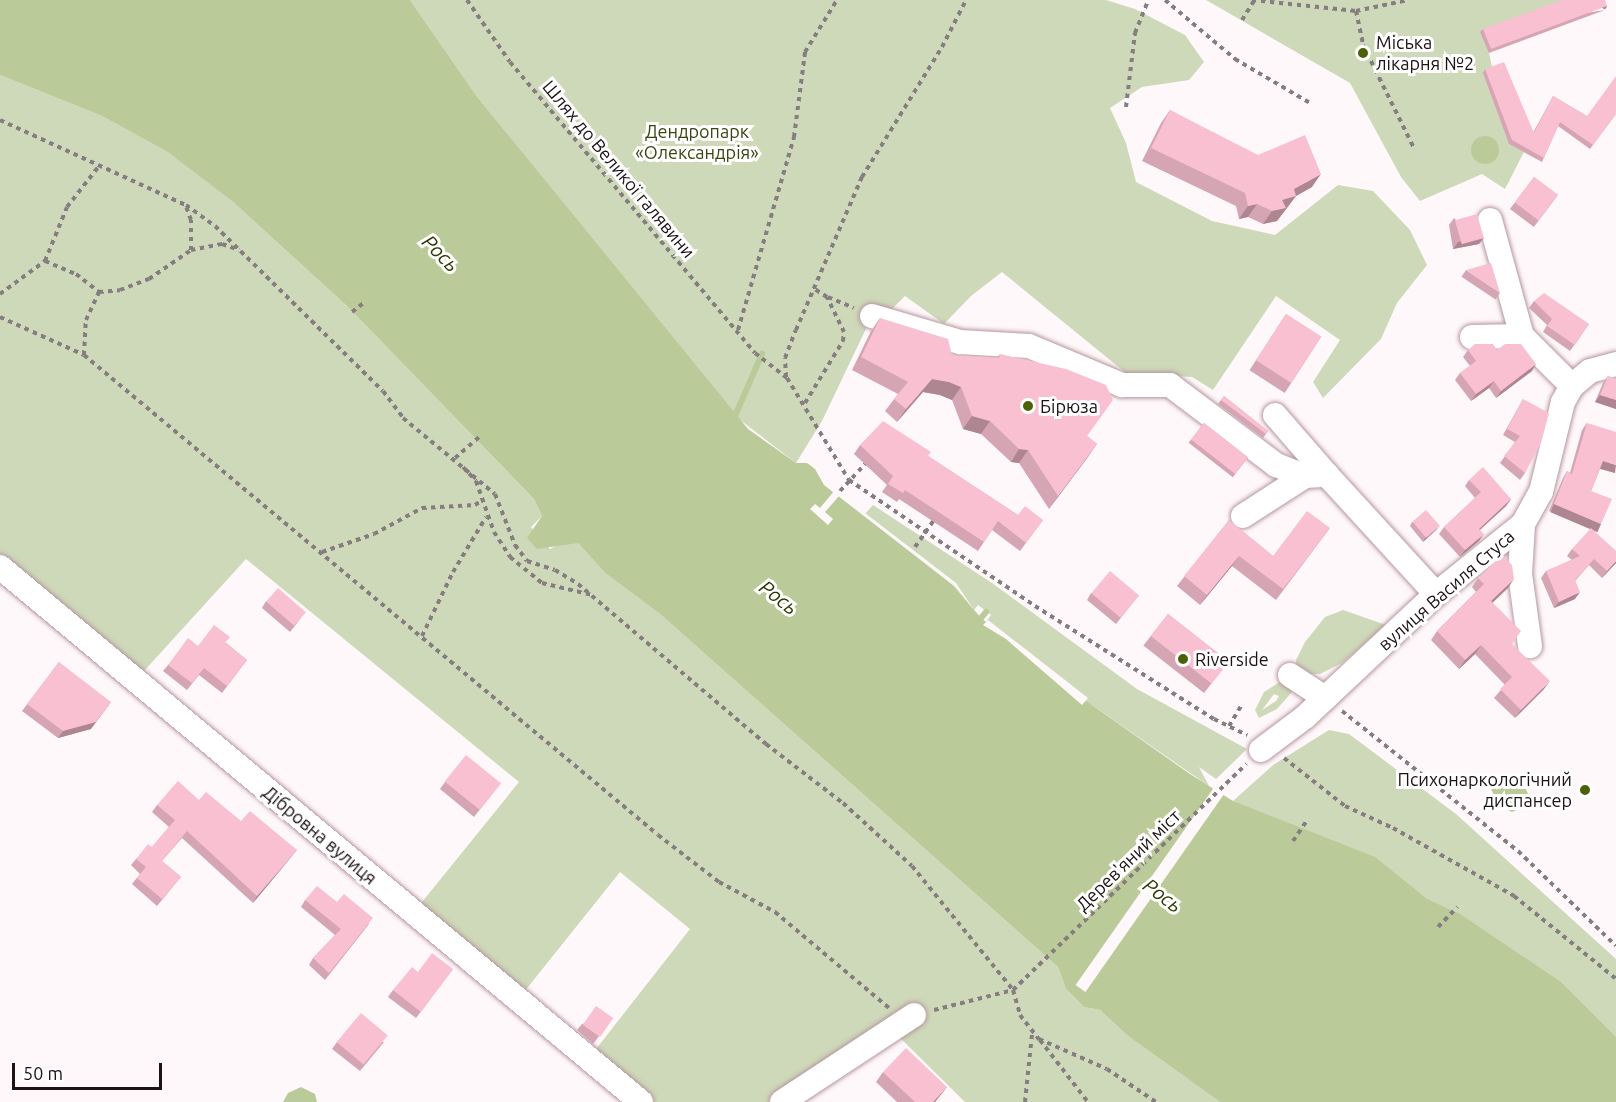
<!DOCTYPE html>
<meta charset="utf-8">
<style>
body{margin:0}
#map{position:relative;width:1616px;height:1102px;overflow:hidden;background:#fff8fa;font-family:Ubuntu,sans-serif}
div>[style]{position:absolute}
.green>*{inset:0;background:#ced9b9}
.water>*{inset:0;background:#baca99}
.round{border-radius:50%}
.pier>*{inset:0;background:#fff8fa;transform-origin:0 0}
.stream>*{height:6px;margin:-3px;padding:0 3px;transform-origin:3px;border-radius:3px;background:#baca99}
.path>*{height:4px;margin-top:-2px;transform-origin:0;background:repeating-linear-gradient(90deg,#867d80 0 4.5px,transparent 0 9px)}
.roads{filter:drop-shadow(0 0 2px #b6969f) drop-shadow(0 0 2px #b6969f)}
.minor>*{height:24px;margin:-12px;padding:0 12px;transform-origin:12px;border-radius:12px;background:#fff}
.wall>*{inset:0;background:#d5a5b4;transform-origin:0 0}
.shaded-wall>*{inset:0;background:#ae8692;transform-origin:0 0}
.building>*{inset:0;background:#f8c0d1;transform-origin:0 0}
.dots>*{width:16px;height:16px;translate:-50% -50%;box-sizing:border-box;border:3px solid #fff;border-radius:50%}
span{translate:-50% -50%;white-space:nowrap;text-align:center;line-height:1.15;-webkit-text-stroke:6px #fff;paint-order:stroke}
.poi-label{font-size:18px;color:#1d1216}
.left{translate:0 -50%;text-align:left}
.right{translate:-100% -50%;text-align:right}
.park-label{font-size:18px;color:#394711}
.street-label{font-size:18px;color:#1d1216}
.water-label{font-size:20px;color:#2c3900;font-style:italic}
.scale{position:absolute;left:12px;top:1063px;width:150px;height:27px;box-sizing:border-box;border:3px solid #1d1216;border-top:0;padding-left:8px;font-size:18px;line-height:21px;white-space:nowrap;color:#1d1216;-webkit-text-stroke:4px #fff;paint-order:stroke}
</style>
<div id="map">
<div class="green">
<i style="clip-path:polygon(410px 0,1106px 0,1135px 9px,1185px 35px,1204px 62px,1189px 80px,1142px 87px,1110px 108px,1126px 143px,1136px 182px,1212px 221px,1275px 235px,1338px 185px,1373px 191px,1410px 230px,1427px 265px,1397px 303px,1381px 339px,1323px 398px,1313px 382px,1340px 340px,1276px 296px,1213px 390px,1192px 377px,1126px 373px,1002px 272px,971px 296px,944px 324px,905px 296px,889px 312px,874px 312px,822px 421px,796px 463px,735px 416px,478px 98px)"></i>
<i style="clip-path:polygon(1206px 0,1569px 0,1489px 53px,1509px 143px,1524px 152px,1505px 189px,1482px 174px,1420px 201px,1401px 177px,1350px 83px)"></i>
<i style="clip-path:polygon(0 75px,102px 116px,169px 152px,233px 202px,347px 306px,534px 499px,542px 516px,531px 527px,550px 549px,565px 541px,578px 543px,605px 573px,660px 614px,1058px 967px,1066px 989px,1084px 1007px,1100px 1010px,1128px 1036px,1220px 1102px,965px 1102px,892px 1030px,782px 1102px,641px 1102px,589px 1058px,690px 929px,620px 872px,524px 992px,418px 907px,519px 782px,246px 559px,134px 682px,0 567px)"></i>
<i style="clip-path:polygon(873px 505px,992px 583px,1137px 689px,1247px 749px,1216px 779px,1199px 767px,1209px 786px,1089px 703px,986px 622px,991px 615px,978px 605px,974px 610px,954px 585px,864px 515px)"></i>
<i style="clip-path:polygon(1343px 610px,1386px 625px,1342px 663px,1320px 674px,1307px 674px,1296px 669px,1296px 660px,1305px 642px,1325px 617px)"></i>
<i style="clip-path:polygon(evenodd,1283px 680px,1292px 692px,1277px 709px,1259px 718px,1255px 710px,1264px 692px,1283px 680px,1274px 694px,1279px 696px,1276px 701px,1262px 710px,1274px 694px)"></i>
<i style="clip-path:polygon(1329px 730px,1349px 734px,1456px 814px,1616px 959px,1616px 1040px,1294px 833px,1233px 801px,1273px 765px)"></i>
</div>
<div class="water">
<i style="clip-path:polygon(0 0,410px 0,478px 98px,748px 429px,796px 463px,807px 463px,815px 469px,824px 485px,954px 586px,981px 618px,1089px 703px,1190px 774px,1233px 801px,1375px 857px,1427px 899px,1460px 914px,1561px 982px,1616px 1037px,1616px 1102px,1220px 1102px,1128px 1036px,1100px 1010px,1084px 1007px,1066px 989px,1058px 967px,660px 614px,605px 573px,578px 543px,537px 549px,527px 538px,542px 516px,534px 499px,347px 306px,233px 202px,168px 152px,102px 116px,0 75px)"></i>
<i class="round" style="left:1471px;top:136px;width:28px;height:28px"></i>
<i style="clip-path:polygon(1499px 779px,1524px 785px,1529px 796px,1523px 807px,1512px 812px,1499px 805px,1490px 787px)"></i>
<i style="clip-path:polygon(301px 1087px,315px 1094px,317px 1102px,283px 1102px,288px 1093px)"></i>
</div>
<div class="pier">
<i style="clip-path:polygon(835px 490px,956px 583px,974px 610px,954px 585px,839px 496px,825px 512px,833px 519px,828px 525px,810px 509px,815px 504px,820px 508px)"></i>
<i style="clip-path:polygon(988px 620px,1088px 698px,1082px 705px,1006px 639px,983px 625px)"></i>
<i style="left:1215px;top:786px;width:12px;height:243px;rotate:35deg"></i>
</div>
<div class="stream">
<i style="left:735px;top:416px;width:68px;rotate:-66.5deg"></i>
<i style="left:981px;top:618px;width:8px;rotate:-50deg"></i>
</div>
<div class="path">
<i style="left:467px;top:0;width:75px;rotate:55.3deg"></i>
<i style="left:510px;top:62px;width:380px;rotate:49.9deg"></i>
<i style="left:755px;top:353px;width:41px;rotate:38deg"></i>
<i style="left:787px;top:378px;width:119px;rotate:58.7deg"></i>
<i style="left:849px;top:480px;width:225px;rotate:34.1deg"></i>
<i style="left:1035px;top:606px;width:212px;rotate:32.3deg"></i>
<i style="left:1214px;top:719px;width:37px;rotate:26deg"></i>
<i style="left:1165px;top:0;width:92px;rotate:40.1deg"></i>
<i style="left:1235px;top:59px;width:87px;rotate:30.4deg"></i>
<i style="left:1252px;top:0;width:105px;rotate:6deg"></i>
<i style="left:1356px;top:11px;width:53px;rotate:-11.9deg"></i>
<i style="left:1356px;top:11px;width:35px;rotate:78deg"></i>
<i style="left:1363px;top:45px;width:115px;rotate:63.7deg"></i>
<i style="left:1242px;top:20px;width:22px;rotate:-58deg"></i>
<i style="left:1126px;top:107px;width:75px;rotate:-83.1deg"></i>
<i style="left:1135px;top:33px;width:35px;rotate:-68deg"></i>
<i style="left:0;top:120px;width:205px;rotate:24.6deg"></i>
<i style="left:186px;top:205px;width:36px;rotate:36deg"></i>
<i style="left:215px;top:226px;width:235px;rotate:44.5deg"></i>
<i style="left:383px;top:391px;width:34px;rotate:53deg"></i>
<i style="left:403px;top:418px;width:119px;rotate:39.6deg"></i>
<i style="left:495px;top:494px;width:55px;rotate:68.6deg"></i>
<i style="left:515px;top:545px;width:20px;rotate:53deg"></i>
<i style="left:527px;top:561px;width:29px;rotate:18deg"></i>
<i style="left:555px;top:570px;width:27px;rotate:31deg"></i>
<i style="left:578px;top:584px;width:247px;rotate:40.4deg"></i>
<i style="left:766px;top:744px;width:97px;rotate:37.5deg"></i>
<i style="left:843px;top:803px;width:93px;rotate:42.4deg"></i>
<i style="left:912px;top:866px;width:160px;rotate:50.8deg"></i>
<i style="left:1013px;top:990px;width:26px;rotate:74deg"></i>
<i style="left:1020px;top:1015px;width:31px;rotate:52deg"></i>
<i style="left:1039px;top:1039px;width:74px;rotate:23.8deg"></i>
<i style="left:1107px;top:1069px;width:59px;rotate:34deg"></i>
<i style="left:191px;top:250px;width:32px;rotate:-11deg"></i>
<i style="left:222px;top:244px;width:18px;rotate:19deg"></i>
<i style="left:45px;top:261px;width:58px;rotate:-67.8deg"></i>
<i style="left:67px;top:207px;width:52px;rotate:-52deg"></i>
<i style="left:0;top:294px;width:56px;rotate:-36.3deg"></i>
<i style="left:45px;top:261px;width:34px;rotate:23deg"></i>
<i style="left:76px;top:274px;width:29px;rotate:38deg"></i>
<i style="left:99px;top:292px;width:21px;rotate:-5deg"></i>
<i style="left:120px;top:290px;width:31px;rotate:-21deg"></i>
<i style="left:149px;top:279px;width:51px;rotate:-34.6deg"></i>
<i style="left:191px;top:250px;width:30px;rotate:-90deg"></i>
<i style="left:191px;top:220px;width:15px;rotate:-110deg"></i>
<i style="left:828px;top:297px;width:28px;rotate:23deg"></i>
<i style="left:352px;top:312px;width:16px;rotate:-38deg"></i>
<i style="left:0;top:317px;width:92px;rotate:24.3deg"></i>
<i style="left:84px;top:355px;width:748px;rotate:39.9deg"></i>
<i style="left:658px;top:835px;width:77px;rotate:37.6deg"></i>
<i style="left:719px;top:882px;width:64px;rotate:28.2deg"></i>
<i style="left:775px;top:912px;width:149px;rotate:40.1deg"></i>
<i style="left:738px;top:330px;width:201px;rotate:-73.8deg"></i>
<i style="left:794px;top:137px;width:86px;rotate:-82.6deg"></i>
<i style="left:805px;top:52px;width:61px;rotate:-58.4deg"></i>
<i style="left:84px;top:355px;width:35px;rotate:-87deg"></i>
<i style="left:86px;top:320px;width:31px;rotate:-65deg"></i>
<i style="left:786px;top:377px;width:19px;rotate:-93deg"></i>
<i style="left:785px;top:358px;width:30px;rotate:-69deg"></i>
<i style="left:796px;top:330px;width:167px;rotate:-66.7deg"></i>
<i style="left:862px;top:177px;width:153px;rotate:-58.4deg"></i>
<i style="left:942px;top:47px;width:53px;rotate:-62.9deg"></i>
<i style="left:805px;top:403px;width:73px;rotate:-58.5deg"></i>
<i style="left:843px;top:341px;width:9px;rotate:-84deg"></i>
<i style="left:844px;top:332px;width:39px;rotate:-116deg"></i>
<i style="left:827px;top:297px;width:17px;rotate:-147deg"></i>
<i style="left:455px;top:458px;width:35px;rotate:-41deg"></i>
<i style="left:463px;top:467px;width:19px;rotate:47deg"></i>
<i style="left:476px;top:481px;width:54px;rotate:70.6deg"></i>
<i style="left:494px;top:532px;width:30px;rotate:57deg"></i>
<i style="left:510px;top:557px;width:41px;rotate:39.1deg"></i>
<i style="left:542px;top:583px;width:51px;rotate:13.5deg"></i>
<i style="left:840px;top:491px;width:37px;rotate:-47deg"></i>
<i style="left:915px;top:547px;width:32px;rotate:-55deg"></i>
<i style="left:322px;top:552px;width:55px;rotate:-19.1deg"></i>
<i style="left:374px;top:534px;width:55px;rotate:-28.4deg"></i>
<i style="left:422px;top:508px;width:53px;rotate:-3.2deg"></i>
<i style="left:475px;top:505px;width:7px;rotate:-34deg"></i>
<i style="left:422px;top:636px;width:71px;rotate:-64.2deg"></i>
<i style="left:453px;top:572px;width:64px;rotate:-59deg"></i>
<i style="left:1342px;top:711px;width:225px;rotate:38.5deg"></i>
<i style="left:1518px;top:851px;width:136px;rotate:44.1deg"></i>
<i style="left:1229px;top:726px;width:26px;rotate:-59deg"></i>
<i style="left:1284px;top:758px;width:78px;rotate:38.2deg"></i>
<i style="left:1345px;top:806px;width:53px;rotate:24.6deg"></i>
<i style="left:1393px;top:828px;width:139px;rotate:29.3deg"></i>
<i style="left:1514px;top:896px;width:132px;rotate:39.1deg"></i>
<i style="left:1293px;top:841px;width:25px;rotate:-56deg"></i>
<i style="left:1438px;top:927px;width:28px;rotate:-46deg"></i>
<i style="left:934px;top:1010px;width:81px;rotate:-14.2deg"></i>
<i style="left:1013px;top:990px;width:325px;rotate:-44.1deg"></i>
<i style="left:1040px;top:1040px;width:78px;rotate:52.3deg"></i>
<i style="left:1025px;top:1102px;width:68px;rotate:-84.1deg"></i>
</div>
<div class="roads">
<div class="minor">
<i style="left:1490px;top:220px;width:120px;rotate:74.6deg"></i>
<i style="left:1522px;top:336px;width:71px;rotate:45deg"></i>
<i style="left:872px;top:316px;width:92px;rotate:16.5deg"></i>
<i style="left:960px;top:342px;width:69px;rotate:3.3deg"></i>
<i style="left:1029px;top:346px;width:101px;rotate:22.8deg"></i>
<i style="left:1122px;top:385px;width:48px"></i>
<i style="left:1170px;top:385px;width:133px;rotate:37deg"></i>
<i style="left:1276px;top:465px;width:31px;rotate:21deg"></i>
<i style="left:1305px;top:476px;width:22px;rotate:-3deg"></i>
<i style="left:1327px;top:475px;width:161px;rotate:47.5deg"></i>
<i style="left:1472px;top:337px;width:50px;rotate:-1.1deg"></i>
<i style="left:1275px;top:415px;width:79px;rotate:49.1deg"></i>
<i style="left:1243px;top:516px;width:74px;rotate:-32.8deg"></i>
<i style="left:1523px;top:524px;width:50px;rotate:93.4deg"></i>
<i style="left:1520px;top:574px;width:73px;rotate:82.1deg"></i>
<i style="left:0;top:567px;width:835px;rotate:39.85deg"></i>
<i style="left:1290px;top:675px;width:42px;rotate:33.3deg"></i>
<i style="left:1261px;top:750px;width:55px;rotate:-36.9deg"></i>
<i style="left:1305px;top:717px;width:180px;rotate:-43.2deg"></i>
<i style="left:1436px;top:594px;width:112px;rotate:-38.8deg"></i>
<i style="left:1523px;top:524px;width:37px;rotate:-61deg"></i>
<i style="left:1541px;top:492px;width:93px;rotate:-76.3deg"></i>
<i style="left:1563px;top:402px;width:18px;rotate:-61deg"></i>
<i style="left:1572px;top:386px;width:23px;rotate:-40deg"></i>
<i style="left:1590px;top:371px;width:27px;rotate:-15deg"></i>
<i style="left:782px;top:1102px;width:158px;rotate:-33.4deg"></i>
</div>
</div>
<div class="wall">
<i style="clip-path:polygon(1605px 10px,1489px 53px,1480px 32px,1483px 29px)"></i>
<i style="clip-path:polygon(1485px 69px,1533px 133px,1553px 96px,1587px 116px,1616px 114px,1590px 149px,1558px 126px,1542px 162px,1509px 144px,1483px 73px)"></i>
<i style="clip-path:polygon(1170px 110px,1312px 187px,1296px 196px,1277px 221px,1263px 224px,1248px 217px,1239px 219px,1236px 206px,1142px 161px,1161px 123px)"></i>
<i style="left:1534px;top:177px;width:30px;height:40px;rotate:37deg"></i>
<i style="clip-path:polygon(1454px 218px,1479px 244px,1453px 249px,1449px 225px)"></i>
<i style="left:1466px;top:270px;width:41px;height:8px;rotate:34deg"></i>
<i style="clip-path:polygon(1534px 301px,1589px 324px,1570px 351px,1543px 332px,1547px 325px,1529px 308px)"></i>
<i style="left:1286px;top:314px;width:42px;height:67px;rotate:33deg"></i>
<i style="clip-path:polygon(880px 318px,952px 355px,997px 358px,1000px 354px,1087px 436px,1097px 444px,1049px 509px,1019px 463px,1011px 462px,981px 434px,963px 429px,952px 400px,940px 395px,923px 392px,897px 422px,885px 411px,898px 394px,852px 370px,871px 331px)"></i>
<i style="clip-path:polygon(1468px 350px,1497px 350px,1532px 371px,1496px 398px,1489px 388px,1471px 401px,1455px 380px,1460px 373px,1470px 366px,1463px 357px)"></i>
<i style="clip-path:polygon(1608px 376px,1616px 379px,1616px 409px,1595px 402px,1603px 383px)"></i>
<i style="clip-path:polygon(1224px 396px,1268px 431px,1263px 438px,1218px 404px)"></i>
<i style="clip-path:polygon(1523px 399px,1525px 473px,1520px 480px,1500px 463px,1515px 442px,1503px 435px)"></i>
<i style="left:1204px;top:423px;width:56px;height:25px;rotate:38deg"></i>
<i style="clip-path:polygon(1587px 423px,1615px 473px,1600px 469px,1591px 491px,1601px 524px,1597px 531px,1549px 511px,1563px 478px,1567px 471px,1570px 473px,1582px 430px)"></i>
<i style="clip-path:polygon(860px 445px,928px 456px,1018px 515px,1043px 520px,1020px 551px,992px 530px,978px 551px,899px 499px,897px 502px,882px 492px,887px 485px,854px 454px)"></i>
<i style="clip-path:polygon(1469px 480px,1511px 499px,1506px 506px,1480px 530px,1479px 541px,1460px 557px,1439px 534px,1444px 527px,1475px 498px,1465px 486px)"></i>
<i style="clip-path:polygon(1229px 520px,1273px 556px,1330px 528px,1276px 600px,1232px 566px,1200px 605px,1177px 586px)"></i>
<i style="clip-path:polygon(1412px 522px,1437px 529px,1423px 542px,1410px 526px)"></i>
<i style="clip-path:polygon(1572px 549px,1616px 563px,1602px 578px,1589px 565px,1575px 581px,1575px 599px,1554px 608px,1541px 578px,1546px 571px,1572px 560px,1567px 556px)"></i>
<i style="clip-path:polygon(1478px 578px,1508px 588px,1492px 602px,1512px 644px,1544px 689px,1515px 718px,1494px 698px,1505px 685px,1475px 654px,1459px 669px,1431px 640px,1437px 631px,1476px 592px,1472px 587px)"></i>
<i style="clip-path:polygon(1091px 593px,1139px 595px,1116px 624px,1087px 600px)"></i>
<i style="clip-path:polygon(266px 601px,301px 618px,290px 632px,262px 608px)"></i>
<i style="left:1168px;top:614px;width:77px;height:40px;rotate:38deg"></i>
<i style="clip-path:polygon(226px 643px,247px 660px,222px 693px,199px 675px,187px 690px,163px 671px,168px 665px,198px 646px)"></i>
<i style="clip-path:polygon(59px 662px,91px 729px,58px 738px,22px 711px)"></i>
<i style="clip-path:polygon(445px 782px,501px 783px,474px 817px,440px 789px)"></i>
<i style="clip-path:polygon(199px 800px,297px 850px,253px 903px,182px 838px,162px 861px,181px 877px,157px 906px,132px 884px,140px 874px,131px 865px,136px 859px,152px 847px,169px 827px,152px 812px,157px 805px)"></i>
<i style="clip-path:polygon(305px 900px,337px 902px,369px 924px,325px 980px,309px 965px,313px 958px,335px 935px,301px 907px)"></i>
<i style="clip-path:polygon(453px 969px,416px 1018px,388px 997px,393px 990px,418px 972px)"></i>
<i style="clip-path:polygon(613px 1018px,593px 1044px,577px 1030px,582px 1024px)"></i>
<i style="clip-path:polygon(337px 1042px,384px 1042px,360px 1071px,332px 1049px)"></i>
<i style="clip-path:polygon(883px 1072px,947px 1087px,935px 1102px,897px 1102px,876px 1082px)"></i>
</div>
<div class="shaded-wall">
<i style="left:1607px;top:6px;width:4px;height:124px;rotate:117deg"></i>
<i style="clip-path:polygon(1321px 174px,1312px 187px,1296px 196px,1277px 221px,1263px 224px,1272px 211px,1294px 189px)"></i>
<i style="clip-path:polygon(1257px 204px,1248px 217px,1239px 219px,1248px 206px)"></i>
<i style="clip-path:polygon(1484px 238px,1479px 244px,1453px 249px,1458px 242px)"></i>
<i style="clip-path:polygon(1536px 364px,1532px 371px,1496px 398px,1501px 391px)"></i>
<i style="clip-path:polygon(932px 379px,949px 382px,961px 387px,952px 400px,940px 395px,923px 392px,897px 422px,906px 409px)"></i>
<i style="clip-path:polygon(1494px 381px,1489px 388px,1471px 401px,1476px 394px)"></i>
<i style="clip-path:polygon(1600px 395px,1616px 400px,1616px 409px,1595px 402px)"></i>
<i style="clip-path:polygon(972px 416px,990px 421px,981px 434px,963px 429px)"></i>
<i style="clip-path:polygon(1097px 444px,1088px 457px,1049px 509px,1058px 496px)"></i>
<i style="clip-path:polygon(1019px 449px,1028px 450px,1019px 463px,1011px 462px)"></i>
<i style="clip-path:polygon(1603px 461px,1616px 465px,1615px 473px,1598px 468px)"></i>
<i style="clip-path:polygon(1511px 499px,1506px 506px,1474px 535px,1479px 529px)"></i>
<i style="left:1554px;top:504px;width:51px;height:9px;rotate:23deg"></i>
<i style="clip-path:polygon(1440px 526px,1437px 529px,1423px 542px,1425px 538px)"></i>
<i style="clip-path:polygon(1484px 534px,1479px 541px,1460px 557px,1465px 550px)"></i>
<i style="clip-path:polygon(1239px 556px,1232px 566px,1200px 605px,1207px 595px)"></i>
<i style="clip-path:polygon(1616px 561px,1616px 563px,1602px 578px,1607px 571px)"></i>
<i style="clip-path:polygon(1514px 579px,1508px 588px,1485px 610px,1491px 601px)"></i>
<i style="clip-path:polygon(1580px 592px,1575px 599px,1554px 608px,1559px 602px)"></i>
<i style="clip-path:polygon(1481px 645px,1475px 654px,1459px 669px,1465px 660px)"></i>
<i style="clip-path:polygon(1550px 681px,1544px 689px,1515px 718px,1521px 710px)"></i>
<i style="clip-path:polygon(111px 702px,91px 729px,58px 738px,63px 731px)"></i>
<i style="clip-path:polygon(297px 850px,292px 856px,253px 903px,257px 896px)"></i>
<i style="clip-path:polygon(947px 1087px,935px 1102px,933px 1102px)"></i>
</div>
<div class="building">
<i style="clip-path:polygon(1562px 0,1605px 0,1607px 6px,1491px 49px,1483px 29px)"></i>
<i style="clip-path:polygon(1504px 62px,1534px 133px,1553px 96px,1587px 116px,1616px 76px,1616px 114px,1593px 145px,1560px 122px,1544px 158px,1512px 140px,1485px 69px)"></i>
<i style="clip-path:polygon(1170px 110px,1258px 155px,1305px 135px,1321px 174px,1294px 189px,1296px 196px,1282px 200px,1286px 208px,1272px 211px,1257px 204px,1248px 206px,1245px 193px,1151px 148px)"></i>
<i style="left:1534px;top:177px;width:30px;height:32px;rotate:37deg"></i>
<i style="left:1477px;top:214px;width:25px;height:23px;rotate:74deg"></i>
<i style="clip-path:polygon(1491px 263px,1500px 293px,1466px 270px)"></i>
<i style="clip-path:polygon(1544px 293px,1589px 324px,1575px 345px,1547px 326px,1552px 319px,1534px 301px)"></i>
<i style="left:1286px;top:314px;width:42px;height:55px;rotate:33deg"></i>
<i style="clip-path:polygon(880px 318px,948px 339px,952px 355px,999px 358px,1000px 354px,1066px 369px,1106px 385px,1113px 400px,1087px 436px,1097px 444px,1058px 496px,1028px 450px,1019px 449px,990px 421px,972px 416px,961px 387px,949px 382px,932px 379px,906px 409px,894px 399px,908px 382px,861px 357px)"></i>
<i style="clip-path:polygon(1475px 344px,1493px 344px,1497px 350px,1505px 344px,1521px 344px,1536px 364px,1501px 391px,1494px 381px,1476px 394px,1460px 373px,1476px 361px,1468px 350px)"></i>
<i style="clip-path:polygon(1608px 376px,1616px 379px,1616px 400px,1600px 395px)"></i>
<i style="clip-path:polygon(1224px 396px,1268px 431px,1266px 434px,1221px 400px)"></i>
<i style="clip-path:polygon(1523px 399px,1549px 413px,1541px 443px,1525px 473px,1504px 456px,1520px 436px,1507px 429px)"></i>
<i style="clip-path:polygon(883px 421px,931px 452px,928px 456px,1018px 515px,1025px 506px,1043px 520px,1026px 543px,998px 521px,984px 542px,905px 490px,903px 493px,888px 484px,893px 476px,860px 445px)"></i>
<i style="left:1204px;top:423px;width:56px;height:21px;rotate:38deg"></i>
<i style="clip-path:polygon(1587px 423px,1616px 432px,1616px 465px,1603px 461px,1591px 491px,1612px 499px,1601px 524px,1554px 504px,1567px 471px,1572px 474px)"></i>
<i style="clip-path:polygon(1483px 467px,1511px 499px,1479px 529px,1484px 534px,1465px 550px,1444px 527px,1481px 492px,1469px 480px)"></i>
<i style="left:1426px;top:510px;width:21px;height:18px;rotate:49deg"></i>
<i style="clip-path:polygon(1307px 511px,1330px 528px,1283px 589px,1239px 556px,1207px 595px,1184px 576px,1229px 520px,1273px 556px)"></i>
<i style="clip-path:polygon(1591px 528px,1616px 551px,1616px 561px,1607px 571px,1594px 559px,1575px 580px,1580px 592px,1559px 602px,1546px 571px,1580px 556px,1572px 549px)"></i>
<i style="clip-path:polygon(1502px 555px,1512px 565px,1514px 579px,1491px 601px,1521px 631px,1512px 644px,1550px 681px,1521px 710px,1500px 689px,1512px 677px,1481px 645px,1465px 660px,1437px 631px,1484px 584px,1478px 578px)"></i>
<i style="left:1110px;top:571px;width:38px;height:29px;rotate:40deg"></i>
<i style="left:278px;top:588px;width:37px;height:18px;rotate:41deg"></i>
<i style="left:1168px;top:614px;width:77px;height:28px;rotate:38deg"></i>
<i style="clip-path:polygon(214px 625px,230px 637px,225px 643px,247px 660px,227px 686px,204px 668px,192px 683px,168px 665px,188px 638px,198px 646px)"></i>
<i style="clip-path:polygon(59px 662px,111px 702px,96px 722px,63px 731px,27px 704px)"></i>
<i style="left:466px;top:755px;width:45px;height:34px;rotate:39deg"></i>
<i style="clip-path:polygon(178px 781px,199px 800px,206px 792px,241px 821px,250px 811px,297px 850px,257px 896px,187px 831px,162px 861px,181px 877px,162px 899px,137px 878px,146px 867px,136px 859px,148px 844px,152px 847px,175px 820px,157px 805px)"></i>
<i style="clip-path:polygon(317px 886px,337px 902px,344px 894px,373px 918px,329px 973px,313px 958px,341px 929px,305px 900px)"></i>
<i style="clip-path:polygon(432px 953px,453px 969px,421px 1012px,393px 990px,412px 967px,418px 972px)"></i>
<i style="left:596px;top:1006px;width:21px;height:23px;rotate:35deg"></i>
<i style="left:361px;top:1013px;width:35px;height:38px;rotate:40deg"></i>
<i style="clip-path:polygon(906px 1048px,947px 1087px,933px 1102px,915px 1102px,883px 1072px)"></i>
</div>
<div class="dots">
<i style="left:1363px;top:53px;background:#4c6008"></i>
<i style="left:1028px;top:406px;background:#4c6008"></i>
<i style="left:1183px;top:659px;background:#4c6008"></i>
<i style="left:1585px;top:790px;background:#4c6008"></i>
</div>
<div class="poi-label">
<span class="left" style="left:1376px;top:53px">Міська<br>лікарня №2</span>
<span class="left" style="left:1040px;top:406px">Бірюза</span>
<span class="left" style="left:1195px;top:659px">Riverside</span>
<span class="right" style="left:1572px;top:790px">Психонаркологічний<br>диспансер</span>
</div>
<div class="park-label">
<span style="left:697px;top:142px">Дендропарк<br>«Олександрія»</span>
</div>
<div class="street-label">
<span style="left:619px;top:169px;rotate:50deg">Шлях до Великої галявини</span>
<span style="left:1446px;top:590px;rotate:-41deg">вулиця Василя Стуса</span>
<span style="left:320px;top:835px;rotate:40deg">Дібровна вулиця</span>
<span style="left:1128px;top:860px;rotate:-44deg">Дерев'яний міст</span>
</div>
<div class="water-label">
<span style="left:441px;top:253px;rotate:45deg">Рось</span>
<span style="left:779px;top:597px;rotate:38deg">Рось</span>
<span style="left:1163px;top:895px;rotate:37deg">Рось</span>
</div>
<div class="scale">50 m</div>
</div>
